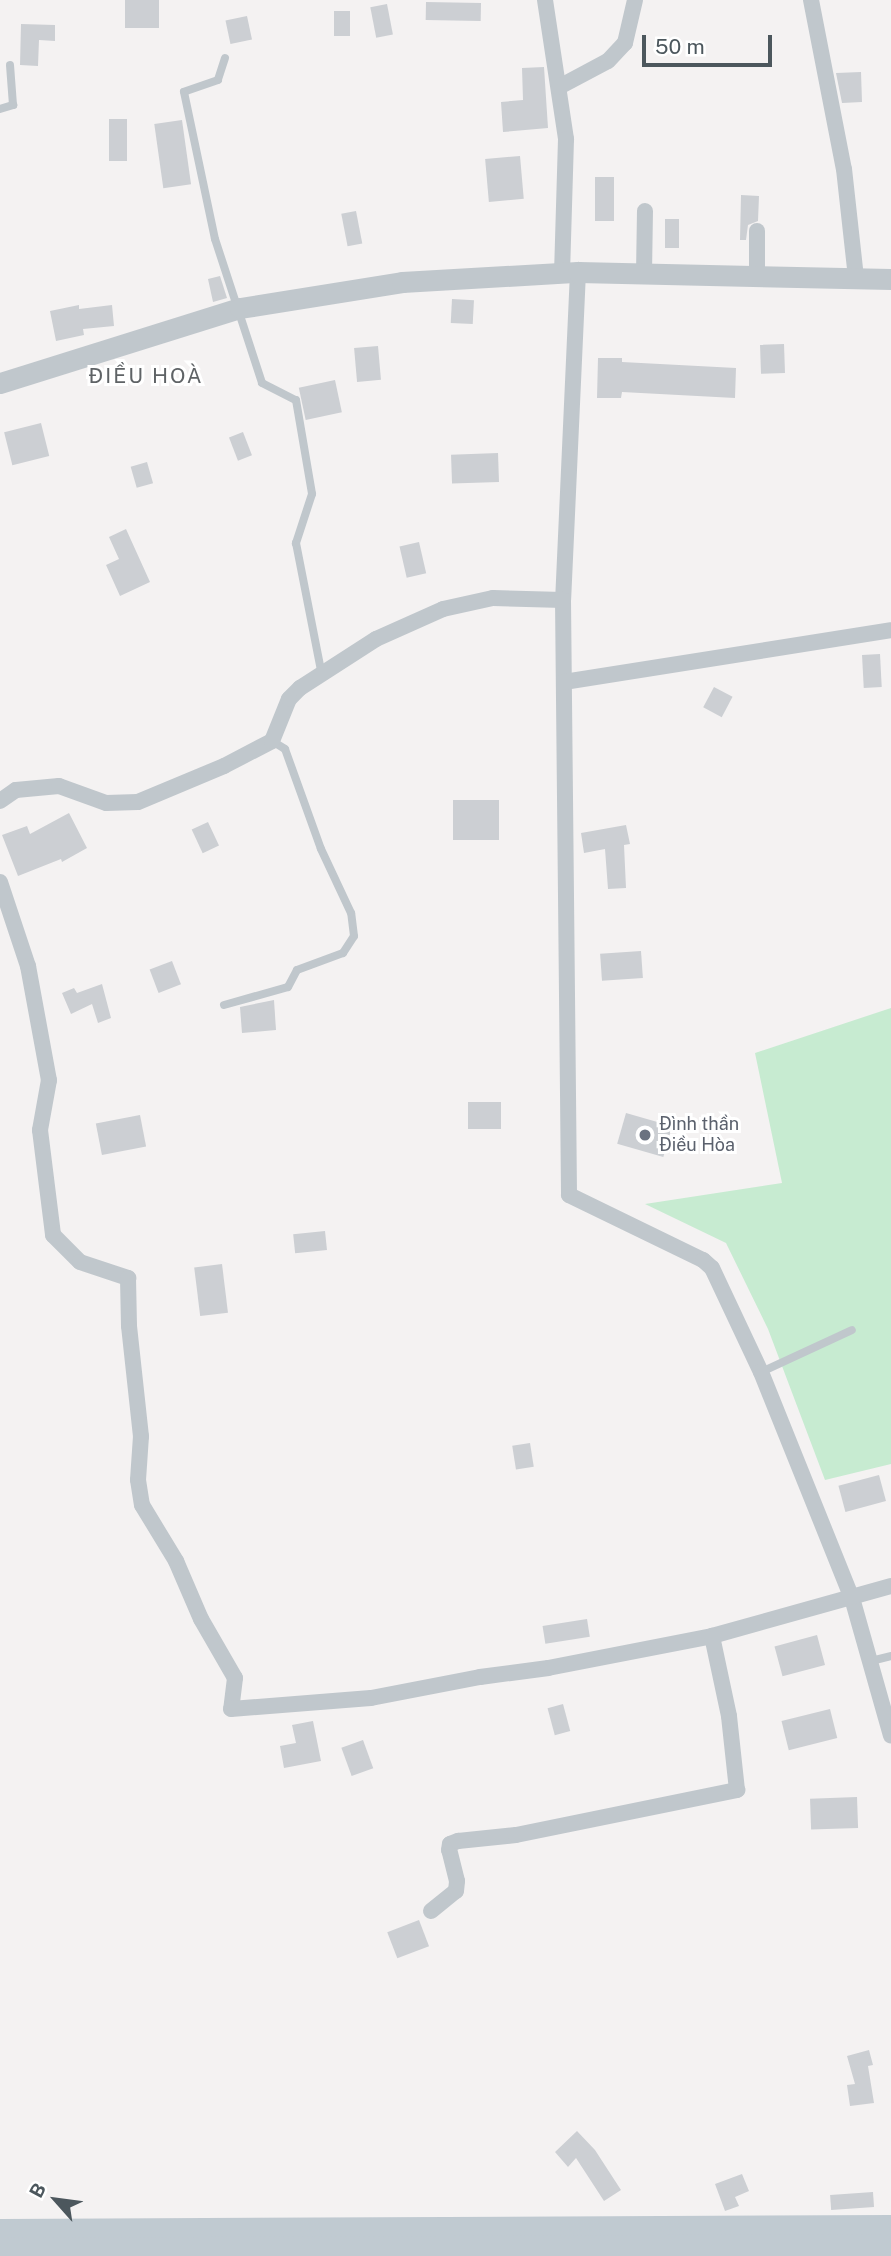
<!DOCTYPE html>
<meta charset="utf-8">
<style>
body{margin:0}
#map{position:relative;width:891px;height:2256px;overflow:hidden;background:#f4f2f2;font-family:"Public Sans",sans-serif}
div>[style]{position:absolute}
.green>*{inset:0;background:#c7ebd1}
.building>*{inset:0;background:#cccfd3;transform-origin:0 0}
.service>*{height:8px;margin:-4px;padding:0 4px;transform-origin:4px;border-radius:4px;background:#c0c7cc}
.minor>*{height:16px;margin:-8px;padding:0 8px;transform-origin:8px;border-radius:8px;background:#c0c7cc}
.tertiary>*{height:21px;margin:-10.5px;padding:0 10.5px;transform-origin:10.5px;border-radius:10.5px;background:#c0c7cc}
.secondary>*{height:23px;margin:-11.5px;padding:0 11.5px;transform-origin:11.5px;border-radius:11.5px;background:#c0cad1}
.dots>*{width:19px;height:19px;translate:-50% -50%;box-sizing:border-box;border:4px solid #fff;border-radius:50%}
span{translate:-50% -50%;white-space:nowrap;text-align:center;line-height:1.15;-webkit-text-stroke:6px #fff;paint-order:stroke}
.worship-label{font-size:18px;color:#5b616d}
.left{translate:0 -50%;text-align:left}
.quarter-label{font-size:21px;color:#5f6366;letter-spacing:2px}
.north{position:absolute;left:21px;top:2165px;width:70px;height:70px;-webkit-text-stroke:5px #fff;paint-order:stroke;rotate:298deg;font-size:19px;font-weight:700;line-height:28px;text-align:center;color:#4c575d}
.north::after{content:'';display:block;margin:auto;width:24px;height:32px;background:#4c575d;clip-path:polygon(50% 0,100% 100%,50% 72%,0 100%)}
.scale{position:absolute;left:642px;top:35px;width:130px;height:32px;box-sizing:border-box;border:4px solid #4c575d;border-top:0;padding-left:9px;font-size:21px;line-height:24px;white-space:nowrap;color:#4c575d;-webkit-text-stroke:5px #fff;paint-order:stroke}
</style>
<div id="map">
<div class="green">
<i style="clip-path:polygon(891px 1008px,891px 1464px,825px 1480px,768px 1329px,726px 1243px,645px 1204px,782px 1183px,755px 1053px)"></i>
</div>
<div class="building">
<i style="left:125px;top:0;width:34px;height:28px"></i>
<i style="left:426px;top:2px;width:55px;height:18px;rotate:1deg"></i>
<i style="left:387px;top:4px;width:31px;height:17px;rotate:79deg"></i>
<i style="left:334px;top:11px;width:16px;height:25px"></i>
<i style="left:247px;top:16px;width:24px;height:22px;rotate:78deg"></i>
<i style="clip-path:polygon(21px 24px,55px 25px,55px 41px,39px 40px,38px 66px,20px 65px)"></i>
<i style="clip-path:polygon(544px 67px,548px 128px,503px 132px,501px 102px,523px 100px,522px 68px)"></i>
<i style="clip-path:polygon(861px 72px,862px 102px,842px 103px,836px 73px)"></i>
<i style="left:109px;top:119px;width:18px;height:42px"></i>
<i style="left:182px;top:120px;width:65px;height:28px;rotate:82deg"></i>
<i style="left:520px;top:156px;width:43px;height:35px;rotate:85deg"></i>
<i style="left:595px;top:177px;width:19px;height:44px"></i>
<i style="clip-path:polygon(741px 195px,759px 196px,758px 221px,748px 225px,746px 240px,740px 240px)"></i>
<i style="left:356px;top:211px;width:33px;height:15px;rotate:79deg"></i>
<i style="left:665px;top:219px;width:14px;height:29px"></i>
<i style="clip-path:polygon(220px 276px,227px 298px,213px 302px,208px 279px)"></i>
<i style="left:452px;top:299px;width:22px;height:24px;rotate:3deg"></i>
<i style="clip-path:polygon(79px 305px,79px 309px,112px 305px,114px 326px,83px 329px,84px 335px,56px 341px,50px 311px)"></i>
<i style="left:784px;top:344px;width:29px;height:24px;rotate:88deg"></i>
<i style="left:378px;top:346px;width:34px;height:24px;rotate:85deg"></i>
<i style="clip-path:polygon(598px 358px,622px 358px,622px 362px,736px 368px,735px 398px,622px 392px,621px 398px,597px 398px)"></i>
<i style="left:335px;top:380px;width:33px;height:37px;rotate:78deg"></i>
<i style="left:41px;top:423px;width:34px;height:38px;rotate:76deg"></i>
<i style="left:243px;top:432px;width:25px;height:15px;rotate:69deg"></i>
<i style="left:498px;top:453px;width:29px;height:47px;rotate:88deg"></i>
<i style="left:147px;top:462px;width:22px;height:17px;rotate:74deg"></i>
<i style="clip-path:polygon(126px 529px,150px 582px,120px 596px,106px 565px,119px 559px,109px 537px)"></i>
<i style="left:419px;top:542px;width:32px;height:20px;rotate:77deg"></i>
<i style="left:880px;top:654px;width:33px;height:18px;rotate:87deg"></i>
<i style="left:714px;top:687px;width:21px;height:23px;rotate:28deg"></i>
<i style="left:453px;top:800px;width:46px;height:40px"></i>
<i style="clip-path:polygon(69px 813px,87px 848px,62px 862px,61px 859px,18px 876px,2px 835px,27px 826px,30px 834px)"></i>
<i style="left:208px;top:822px;width:26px;height:18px;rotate:65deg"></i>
<i style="clip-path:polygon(626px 825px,630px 844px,624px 845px,626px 888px,608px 889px,605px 849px,584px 853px,581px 833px)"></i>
<i style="left:641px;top:951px;width:27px;height:41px;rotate:86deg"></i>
<i style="left:172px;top:961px;width:25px;height:24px;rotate:69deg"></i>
<i style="clip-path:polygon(102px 984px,111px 1018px,98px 1023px,92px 1004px,71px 1014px,62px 993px,74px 988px,77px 993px)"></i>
<i style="clip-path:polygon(274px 1000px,276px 1030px,242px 1033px,240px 1007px)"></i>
<i style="left:501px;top:1102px;width:27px;height:33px;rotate:90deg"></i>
<i style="left:626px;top:1113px;width:48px;height:32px;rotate:16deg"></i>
<i style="left:140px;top:1115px;width:32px;height:45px;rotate:79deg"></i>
<i style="left:325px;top:1231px;width:19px;height:32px;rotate:84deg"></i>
<i style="left:222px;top:1264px;width:49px;height:28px;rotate:83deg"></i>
<i style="left:530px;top:1443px;width:24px;height:18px;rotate:81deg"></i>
<i style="left:879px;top:1475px;width:27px;height:42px;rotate:75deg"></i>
<i style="left:587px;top:1619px;width:18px;height:45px;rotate:81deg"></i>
<i style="left:817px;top:1635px;width:31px;height:44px;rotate:75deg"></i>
<i style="left:563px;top:1704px;width:28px;height:16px;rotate:75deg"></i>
<i style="left:830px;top:1709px;width:30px;height:50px;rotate:76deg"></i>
<i style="clip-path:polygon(313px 1721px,321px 1761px,284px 1768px,280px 1746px,296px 1743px,292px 1725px)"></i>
<i style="left:363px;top:1740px;width:30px;height:23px;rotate:70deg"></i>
<i style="left:857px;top:1797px;width:31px;height:47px;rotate:88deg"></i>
<i style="left:419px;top:1920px;width:28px;height:34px;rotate:69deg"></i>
<i style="clip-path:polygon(869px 2050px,873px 2065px,868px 2066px,874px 2103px,850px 2106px,847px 2085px,855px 2084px,847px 2056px)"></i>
<i style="clip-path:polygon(577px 2131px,595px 2150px,621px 2190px,604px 2201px,576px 2158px,568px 2167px,555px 2152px)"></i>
<i style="clip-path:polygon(742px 2174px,749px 2191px,735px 2197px,739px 2206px,725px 2211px,715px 2184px)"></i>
<i style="left:873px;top:2192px;width:15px;height:43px;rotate:86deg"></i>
</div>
<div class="service">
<i style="left:225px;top:58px;width:23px;rotate:108deg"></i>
<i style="left:218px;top:80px;width:36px;rotate:161deg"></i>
<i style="left:184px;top:92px;width:150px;rotate:78.1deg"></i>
<i style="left:215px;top:239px;width:151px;rotate:71.9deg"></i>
<i style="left:262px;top:383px;width:38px;rotate:27deg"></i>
<i style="left:296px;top:400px;width:95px;rotate:80.3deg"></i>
<i style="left:312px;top:494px;width:52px;rotate:108.1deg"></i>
<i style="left:296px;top:543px;width:135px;rotate:78.9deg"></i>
<i style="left:0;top:109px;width:14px;rotate:-17deg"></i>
<i style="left:13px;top:105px;width:40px;rotate:-94.3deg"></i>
<i style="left:224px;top:1005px;width:66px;rotate:-15.7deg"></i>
<i style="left:288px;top:987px;width:19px;rotate:-62deg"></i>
<i style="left:297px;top:970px;width:49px;rotate:-20.3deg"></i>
<i style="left:343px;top:953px;width:20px;rotate:-57deg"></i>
<i style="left:354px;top:936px;width:23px;rotate:-97deg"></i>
<i style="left:351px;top:913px;width:71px;rotate:-115.1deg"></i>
<i style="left:321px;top:849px;width:106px;rotate:-109.8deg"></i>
<i style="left:285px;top:749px;width:15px;rotate:-148deg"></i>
<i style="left:761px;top:1372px;width:100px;rotate:-24.8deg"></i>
<i style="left:871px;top:1661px;width:21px;rotate:-14deg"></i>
</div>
<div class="minor">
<i style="left:545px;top:0;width:141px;rotate:81.4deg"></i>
<i style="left:566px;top:139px;width:135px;rotate:91.7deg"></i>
<i style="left:811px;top:0;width:172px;rotate:79deg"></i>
<i style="left:844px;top:169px;width:110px;rotate:83.7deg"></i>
<i style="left:559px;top:87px;width:55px;rotate:-28deg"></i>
<i style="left:608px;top:61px;width:25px;rotate:-47deg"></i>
<i style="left:625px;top:43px;width:44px;rotate:-76.9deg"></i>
<i style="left:578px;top:272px;width:328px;rotate:92.6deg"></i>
<i style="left:563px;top:600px;width:595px;rotate:89.42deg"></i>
<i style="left:569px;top:1195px;width:149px;rotate:25.9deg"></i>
<i style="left:703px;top:1260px;width:12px;rotate:42deg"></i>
<i style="left:712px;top:1268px;width:115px;rotate:64.8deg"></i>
<i style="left:761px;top:1372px;width:244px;rotate:68.1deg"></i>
<i style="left:852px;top:1598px;width:143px;rotate:74.2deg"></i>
<i style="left:644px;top:274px;width:63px;rotate:-89.1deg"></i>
<i style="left:757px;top:276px;width:45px;rotate:-90deg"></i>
<i style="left:564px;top:682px;width:331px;rotate:-9deg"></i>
<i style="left:0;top:801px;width:19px;rotate:-35deg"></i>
<i style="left:16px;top:790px;width:43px;rotate:-5.3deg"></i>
<i style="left:59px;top:786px;width:50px;rotate:19.9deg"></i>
<i style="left:106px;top:803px;width:32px;rotate:-2deg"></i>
<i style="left:138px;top:802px;width:93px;rotate:-22.7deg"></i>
<i style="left:224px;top:766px;width:54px;rotate:-27.5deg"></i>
<i style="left:272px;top:741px;width:45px;rotate:-68deg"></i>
<i style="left:289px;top:699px;width:16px;rotate:-45deg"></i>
<i style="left:300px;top:688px;width:90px;rotate:-32.8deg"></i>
<i style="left:376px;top:639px;width:73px;rotate:-24.1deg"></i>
<i style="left:443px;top:609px;width:51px;rotate:-12.4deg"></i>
<i style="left:493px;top:598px;width:70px;rotate:1.6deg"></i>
<i style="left:0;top:882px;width:89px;rotate:71.6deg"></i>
<i style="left:28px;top:966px;width:116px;rotate:79.6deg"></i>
<i style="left:49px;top:1080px;width:51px;rotate:100.2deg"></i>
<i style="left:40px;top:1130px;width:106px;rotate:82.9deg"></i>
<i style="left:53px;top:1235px;width:38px;rotate:45deg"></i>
<i style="left:80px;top:1262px;width:51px;rotate:18.4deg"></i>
<i style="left:128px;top:1278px;width:48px;rotate:88.8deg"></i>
<i style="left:129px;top:1326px;width:111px;rotate:83.8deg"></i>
<i style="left:141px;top:1436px;width:44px;rotate:93.9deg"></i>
<i style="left:138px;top:1480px;width:25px;rotate:81deg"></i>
<i style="left:142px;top:1505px;width:66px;rotate:58.7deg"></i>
<i style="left:176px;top:1561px;width:63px;rotate:66.7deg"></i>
<i style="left:201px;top:1619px;width:68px;rotate:60deg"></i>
<i style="left:235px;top:1678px;width:31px;rotate:97deg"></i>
<i style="left:231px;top:1709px;width:140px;rotate:-4.5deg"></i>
<i style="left:371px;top:1698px;width:111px;rotate:-10.9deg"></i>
<i style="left:480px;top:1677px;width:69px;rotate:-7.5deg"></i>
<i style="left:548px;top:1668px;width:167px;rotate:-11deg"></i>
<i style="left:712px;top:1636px;width:186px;rotate:-15.6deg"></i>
<i style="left:431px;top:1911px;width:32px;rotate:-39deg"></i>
<i style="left:456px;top:1891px;width:10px;rotate:-84deg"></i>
<i style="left:457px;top:1881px;width:32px;rotate:-104deg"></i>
<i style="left:449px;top:1850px;width:6px;rotate:-81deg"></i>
<i style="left:450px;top:1844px;width:9px;rotate:-21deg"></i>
<i style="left:458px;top:1841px;width:58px;rotate:-5.9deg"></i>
<i style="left:516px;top:1835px;width:226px;rotate:-11.5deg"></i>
<i style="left:737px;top:1790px;width:74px;rotate:-96.2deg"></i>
<i style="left:729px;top:1716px;width:82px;rotate:-102deg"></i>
</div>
<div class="tertiary">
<i style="left:0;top:383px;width:251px;rotate:-17.4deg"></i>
<i style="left:240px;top:308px;width:164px;rotate:-9.1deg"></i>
<i style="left:402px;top:282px;width:176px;rotate:-3.3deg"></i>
<i style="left:578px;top:272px;width:313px;rotate:1.3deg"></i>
</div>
<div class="secondary">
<i style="left:0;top:2230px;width:891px;rotate:-0.26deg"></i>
<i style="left:0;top:2249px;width:891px;rotate:-0.26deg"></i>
</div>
<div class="dots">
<i style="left:645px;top:1135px;background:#6b7280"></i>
</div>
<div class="worship-label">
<span class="left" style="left:659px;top:1135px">Đình thần<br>Điều Hòa</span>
</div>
<div class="quarter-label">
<span style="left:146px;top:376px">ĐIỀU HOÀ</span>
</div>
<div class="north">B</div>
<div class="scale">50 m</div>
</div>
